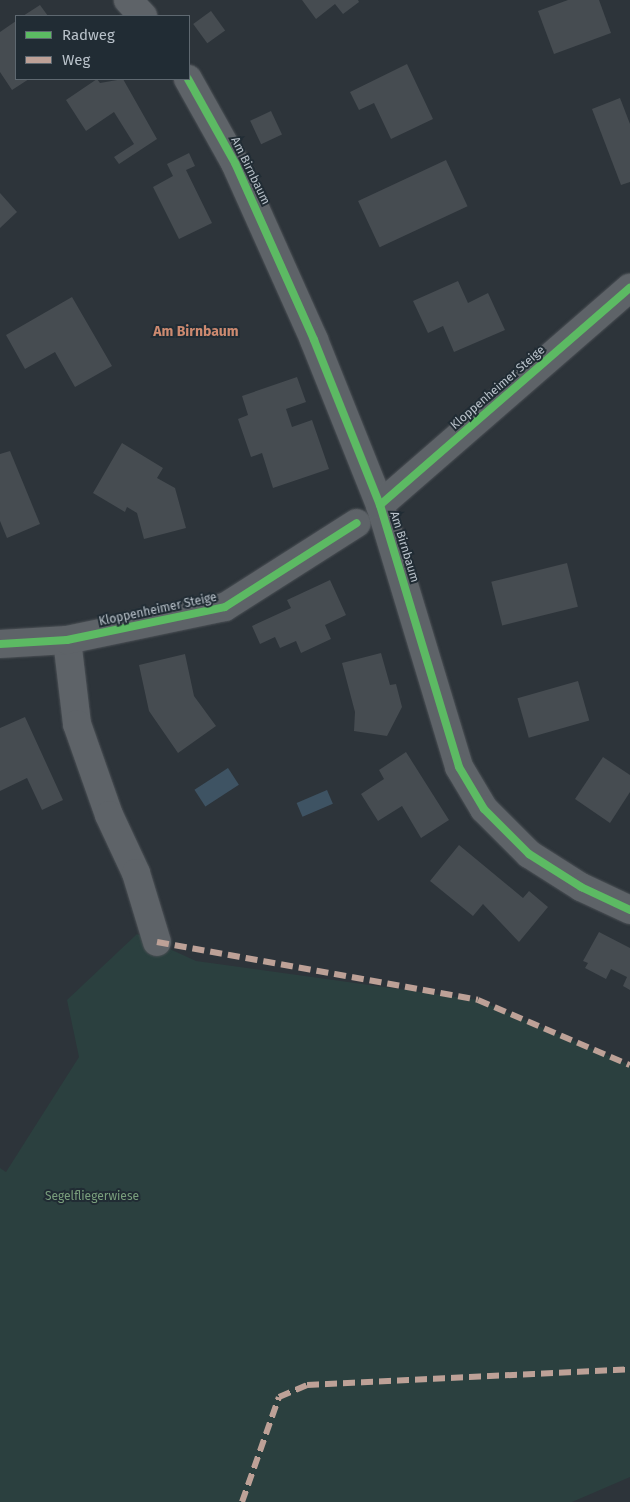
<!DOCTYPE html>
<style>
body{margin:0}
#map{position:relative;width:630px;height:1502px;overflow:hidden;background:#2d343a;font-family:"Fira Sans",sans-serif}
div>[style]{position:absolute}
.green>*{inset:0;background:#2b403f}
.water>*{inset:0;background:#3e5363;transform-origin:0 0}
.building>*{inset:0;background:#464c51;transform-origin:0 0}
.roads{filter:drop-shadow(0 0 1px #4b5055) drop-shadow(0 0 1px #4b5055)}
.minor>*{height:28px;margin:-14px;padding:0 14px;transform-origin:14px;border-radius:14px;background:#5e6368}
.quiet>*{height:6px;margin-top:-3px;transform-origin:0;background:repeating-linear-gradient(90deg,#bda197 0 12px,transparent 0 18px)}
.cycleway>*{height:8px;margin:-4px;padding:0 4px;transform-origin:4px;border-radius:4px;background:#5cba63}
span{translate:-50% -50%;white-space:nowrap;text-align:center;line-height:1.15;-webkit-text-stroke:4px #212c34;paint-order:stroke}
.street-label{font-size:12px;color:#b9c2ca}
.park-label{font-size:12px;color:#799e7c}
.neighbourhood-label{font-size:14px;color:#cd8a70;font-weight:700}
.legend{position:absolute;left:15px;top:15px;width:175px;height:65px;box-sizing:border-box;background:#212c34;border:1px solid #5e6870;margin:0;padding:6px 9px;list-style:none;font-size:15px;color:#b9c2ca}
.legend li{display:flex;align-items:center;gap:10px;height:25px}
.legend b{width:25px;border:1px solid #5e6870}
</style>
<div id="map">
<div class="green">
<i style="clip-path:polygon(137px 934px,196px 961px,478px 1000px,630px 1065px,630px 1477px,572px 1502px,0 1502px,0 1168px,6px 1172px,79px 1057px,67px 1000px)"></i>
</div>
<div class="water">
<i style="left:228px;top:768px;width:20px;height:40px;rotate:57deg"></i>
<i style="left:327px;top:790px;width:15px;height:33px;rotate:67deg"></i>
</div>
<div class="building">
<i style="clip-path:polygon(302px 0,358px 0,359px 2px,343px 14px,335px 4px,316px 19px)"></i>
<i style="clip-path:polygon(568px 0,599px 0,611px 33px,554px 54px,538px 11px)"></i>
<i style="clip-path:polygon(40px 5px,48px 16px,23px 16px)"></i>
<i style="left:211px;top:11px;width:24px;height:22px;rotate:54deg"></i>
<i style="clip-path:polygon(16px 21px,16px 79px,29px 79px,12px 90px,0 72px,0 32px)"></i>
<i style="clip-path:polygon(407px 64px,433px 119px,391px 139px,374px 103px,359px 110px,350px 92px)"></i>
<i style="clip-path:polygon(97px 79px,100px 83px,123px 79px,157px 139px,119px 164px,114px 157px,134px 144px,114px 112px,86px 131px,66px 100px)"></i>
<i style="clip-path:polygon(620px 98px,630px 124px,630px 182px,621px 185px,592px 109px)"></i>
<i style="left:271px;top:111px;width:26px;height:23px;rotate:65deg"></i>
<i style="clip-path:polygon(189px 153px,195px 166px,186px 170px,212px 223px,179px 239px,153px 187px,173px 176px,167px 164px)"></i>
<i style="left:446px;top:160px;width:51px;height:97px;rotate:65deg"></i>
<i style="clip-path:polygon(0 193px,17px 212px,0 228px)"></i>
<i style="clip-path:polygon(458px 281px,468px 303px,488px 293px,505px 330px,454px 352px,443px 326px,428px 333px,413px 301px)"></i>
<i style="clip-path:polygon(72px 297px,112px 366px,75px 387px,55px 352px,25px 369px,6px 335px)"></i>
<i style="clip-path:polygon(297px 377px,306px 402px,286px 409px,292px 427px,312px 420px,329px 469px,273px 488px,262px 453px,251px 457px,238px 419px,248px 415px,242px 396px)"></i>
<i style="clip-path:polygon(122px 443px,163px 468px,157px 478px,175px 488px,186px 528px,144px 539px,137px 513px,127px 507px,125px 512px,93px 493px)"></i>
<i style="clip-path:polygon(10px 451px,40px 524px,7px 538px,0 521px,0 454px)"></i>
<i style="left:567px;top:563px;width:45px;height:78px;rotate:76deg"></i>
<i style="clip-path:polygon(330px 580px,346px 615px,325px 625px,331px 639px,301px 653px,296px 641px,280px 648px,275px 637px,260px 644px,252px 626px,291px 608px,287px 600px)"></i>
<i style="clip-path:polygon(381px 653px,390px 685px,396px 684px,402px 707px,387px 736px,354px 731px,355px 712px,342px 663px)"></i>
<i style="clip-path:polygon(185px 654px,194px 696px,216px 726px,178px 753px,149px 711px,139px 665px)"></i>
<i style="left:578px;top:681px;width:41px;height:63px;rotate:74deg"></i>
<i style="clip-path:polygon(25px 717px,63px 800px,42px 810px,27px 778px,0 791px,0 728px)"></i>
<i style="clip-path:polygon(406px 752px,449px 820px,421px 838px,402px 806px,378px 821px,361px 794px,384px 779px,379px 770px)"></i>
<i style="clip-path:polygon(603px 757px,630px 775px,630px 792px,610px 823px,575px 799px)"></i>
<i style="clip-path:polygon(459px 845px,523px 898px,529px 891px,548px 907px,519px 942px,483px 904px,473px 916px,430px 881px)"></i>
<i style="clip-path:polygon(599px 932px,630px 948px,630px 990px,623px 986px,627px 977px,611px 969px,606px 979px,585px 968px,588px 963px,583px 961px)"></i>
</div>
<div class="roads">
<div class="minor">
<i style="left:128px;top:0;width:22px;rotate:47deg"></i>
<i style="left:188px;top:79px;width:96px;rotate:60.8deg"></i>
<i style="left:235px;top:163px;width:194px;rotate:65.9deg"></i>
<i style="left:314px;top:340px;width:178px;rotate:68.2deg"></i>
<i style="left:380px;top:505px;width:274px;rotate:73.2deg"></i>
<i style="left:459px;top:767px;width:49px;rotate:59.2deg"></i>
<i style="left:484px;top:809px;width:64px;rotate:45deg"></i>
<i style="left:529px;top:854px;width:62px;rotate:32.4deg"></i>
<i style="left:581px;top:887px;width:54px;rotate:25.1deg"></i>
<i style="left:380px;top:505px;width:331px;rotate:-41deg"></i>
<i style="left:67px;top:640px;width:85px;rotate:83.2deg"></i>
<i style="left:77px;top:724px;width:96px;rotate:70.6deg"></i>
<i style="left:109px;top:815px;width:64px;rotate:65deg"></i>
<i style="left:136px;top:873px;width:72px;rotate:73.1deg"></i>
<i style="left:0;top:644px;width:67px;rotate:-3.4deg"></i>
<i style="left:67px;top:640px;width:161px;rotate:-11.8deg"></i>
<i style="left:225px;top:607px;width:156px;rotate:-32.5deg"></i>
</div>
</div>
<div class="quiet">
<i style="left:157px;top:942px;width:326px;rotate:10.2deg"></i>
<i style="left:478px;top:1000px;width:165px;rotate:23.2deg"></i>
<i style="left:242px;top:1502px;width:111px;rotate:-70.6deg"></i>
<i style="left:279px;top:1397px;width:30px;rotate:-23deg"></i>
<i style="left:307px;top:1385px;width:323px;rotate:-2.8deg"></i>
</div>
<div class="cycleway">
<i style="left:188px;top:79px;width:96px;rotate:60.8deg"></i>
<i style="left:235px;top:163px;width:194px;rotate:65.9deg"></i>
<i style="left:314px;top:340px;width:178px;rotate:68.2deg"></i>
<i style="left:380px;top:505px;width:274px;rotate:73.2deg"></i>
<i style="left:459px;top:767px;width:49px;rotate:59.2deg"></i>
<i style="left:484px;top:809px;width:64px;rotate:45deg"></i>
<i style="left:529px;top:854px;width:62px;rotate:32.4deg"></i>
<i style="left:581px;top:887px;width:54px;rotate:25.1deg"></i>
<i style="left:380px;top:505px;width:331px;rotate:-41deg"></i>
<i style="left:0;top:644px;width:67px;rotate:-3.4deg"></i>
<i style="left:67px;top:640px;width:161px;rotate:-11.8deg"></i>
<i style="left:225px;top:607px;width:156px;rotate:-32.5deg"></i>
</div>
<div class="street-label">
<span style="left:250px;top:171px;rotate:64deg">Am Birnbaum</span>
<span style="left:498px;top:388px;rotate:-41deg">Kloppenheimer Steige</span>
<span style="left:404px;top:547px;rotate:73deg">Am Birnbaum</span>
<span style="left:158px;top:610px;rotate:-12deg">Kloppenheimer Steige</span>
</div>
<div class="park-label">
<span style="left:92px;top:1197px">Segelfliegerwiese</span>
</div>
<div class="neighbourhood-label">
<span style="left:196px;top:332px">Am Birnbaum</span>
</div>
<ul class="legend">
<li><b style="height:6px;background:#5cba63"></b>Radweg</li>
<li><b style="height:6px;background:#bda197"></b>Weg</li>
</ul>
</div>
